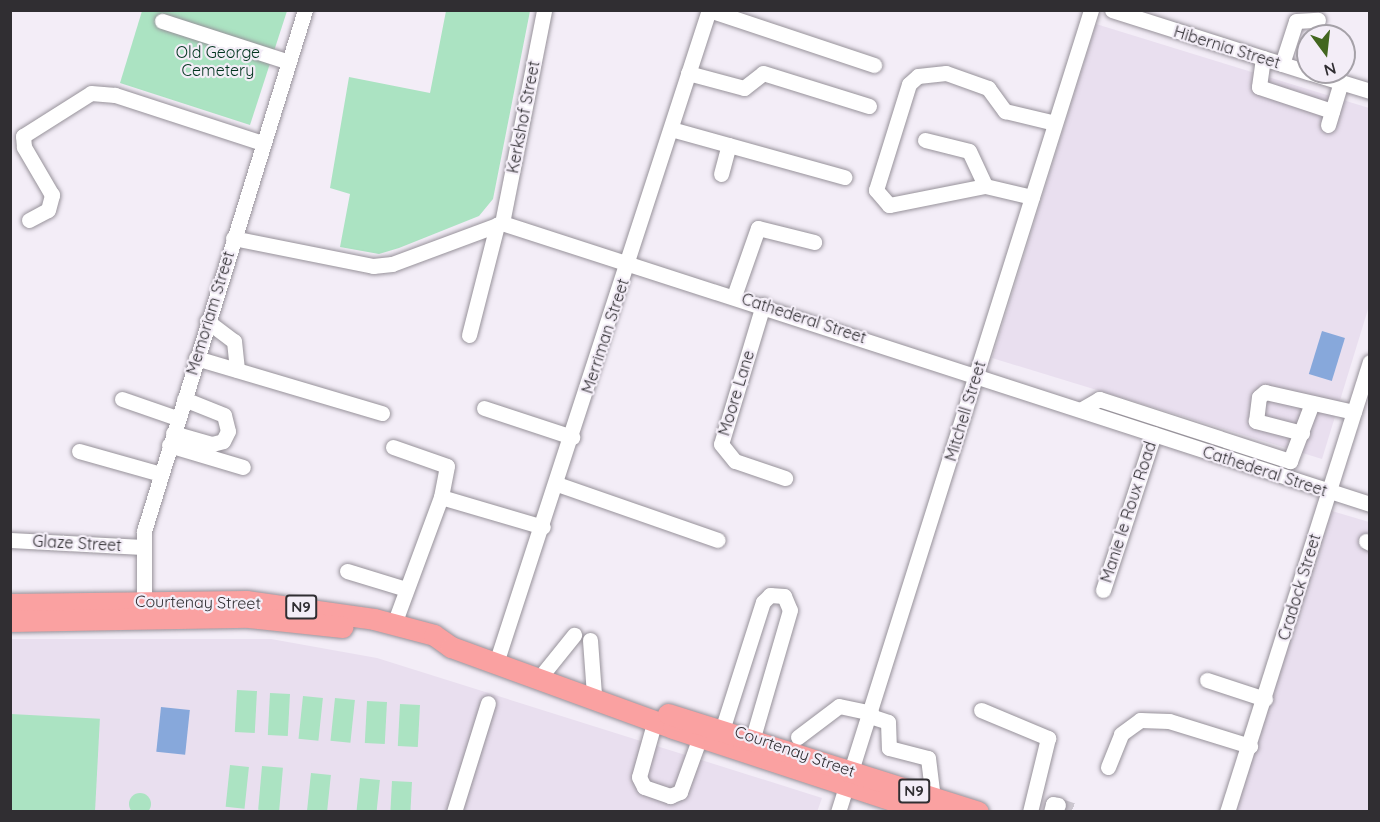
<!DOCTYPE html>
<style>
body{margin:0}
#map{position:relative;width:1380px;height:822px;overflow:hidden;background:#f3edf7;font-family:Quicksand,sans-serif}
div>[style]{position:absolute}
.built>*{inset:0;background:#e9dfef}
.green>*{inset:0;background:#abe3c2;transform-origin:0 0}
.round{border-radius:50%}
.water>*{inset:0;background:#87a8db;transform-origin:0 0}
.minor-tunnel>*{height:15px;margin-top:-7.5px;transform-origin:0;background:repeating-linear-gradient(90deg,#ccc7d0 0 15px,transparent 0 23px)}
.roads{filter:drop-shadow(0 0 2px #97929a) drop-shadow(0 0 2px #97929a)}
.minor>*{height:15px;margin:-7.5px;padding:0 7.5px;transform-origin:7.5px;border-radius:7.5px;background:#fff}
.highway>*{height:21px;margin:-10.5px;padding:0 10.5px;transform-origin:10.5px;border-radius:10.5px;background:#faa1a1}
span{translate:-50% -50%;white-space:nowrap;text-align:center;line-height:1.15;-webkit-text-stroke:4.5px #f3edf7;paint-order:stroke}
.shield-label span{padding:2px 4px;background:#f3edf7;border:2px solid;border-radius:4px;-webkit-text-stroke-width:0}
.shield-label{font-size:15px;color:#302e32;font-weight:700}
.street-label{font-size:16px;color:#302e32}
.park-label{font-size:16px;color:#00351e}
.frame{position:absolute;inset:0;border:12px solid #302e32;pointer-events:none}
.north{position:absolute;left:1296px;top:24px;width:60px;height:60px;box-sizing:border-box;background:#f3edf7;border:2px solid #a5a1a8;border-radius:50%;rotate:165deg;font-size:16px;font-weight:700;line-height:24px;text-align:center;color:#302e32}
.north::after{content:'';display:block;margin:auto;width:21px;height:27px;background:#42661f;clip-path:polygon(50% 0,100% 100%,50% 72%,0 100%)}
</style>
<div id="map">
<div class="built">
<i style="clip-path:polygon(1096px 24px,1369px 108px,1369px 306px,1322px 459px,992px 358px)"></i>
<i style="clip-path:polygon(1332px 511px,1369px 522px,1369px 811px,1230px 812px)"></i>
<i style="clip-path:polygon(10px 639px,271px 639px,377px 658px,822px 798px,817px 812px,11px 811px)"></i>
</div>
<div class="green">
<i style="clip-path:polygon(142px 11px,287px 11px,250px 125px,120px 83px)"></i>
<i style="clip-path:polygon(446px 11px,530px 11px,493px 199px,479px 216px,399px 248px,379px 254px,340px 247px,350px 194px,330px 188px,349px 77px,430px 93px)"></i>
<i style="left:237px;top:690px;width:20px;height:42px;rotate:3deg"></i>
<i style="left:270px;top:693px;width:20px;height:42px;rotate:3deg"></i>
<i style="left:303px;top:696px;width:20px;height:43px;rotate:6deg"></i>
<i style="left:335px;top:698px;width:20px;height:43px;rotate:6deg"></i>
<i style="left:367px;top:701px;width:20px;height:42px;rotate:3deg"></i>
<i style="left:400px;top:704px;width:20px;height:42px;rotate:3deg"></i>
<i style="left:11px;top:714px;width:89px;height:97px;rotate:3deg"></i>
<i style="left:230px;top:765px;width:19px;height:42px;rotate:6deg"></i>
<i style="left:262px;top:766px;width:21px;height:44px;rotate:5deg"></i>
<i style="left:311px;top:773px;width:20px;height:38px;rotate:6deg"></i>
<i style="left:360px;top:778px;width:20px;height:33px;rotate:6deg"></i>
<i style="left:392px;top:781px;width:20px;height:30px;rotate:3deg"></i>
<i class="round" style="left:129px;top:793px;width:22px;height:22px"></i>
</div>
<div class="water">
<i style="left:1322px;top:331px;width:24px;height:45px;rotate:17deg"></i>
<i style="left:161px;top:707px;width:29px;height:45px;rotate:6deg"></i>
</div>
<div class="minor-tunnel">
<i style="left:1058px;top:805px;width:21px;rotate:19deg"></i>
</div>
<div class="roads">
<div class="minor">
<i style="left:1112px;top:10px;width:206px;rotate:17.6deg"></i>
<i style="left:162px;top:21px;width:133px;rotate:17.9deg"></i>
<i style="left:1263px;top:58px;width:29px;rotate:98deg"></i>
<i style="left:1259px;top:87px;width:77px;rotate:18.2deg"></i>
<i style="left:1282px;top:64px;width:45px;rotate:-72deg"></i>
<i style="left:1296px;top:21px;width:22px;rotate:-3deg"></i>
<i style="left:1308px;top:72px;width:65px;rotate:17deg"></i>
<i style="left:688px;top:73px;width:58px;rotate:15deg"></i>
<i style="left:744px;top:88px;width:24px;rotate:-38deg"></i>
<i style="left:763px;top:73px;width:111px;rotate:17.3deg"></i>
<i style="left:1328px;top:125px;width:45px;rotate:-73.2deg"></i>
<i style="left:671px;top:129px;width:180px;rotate:15.5deg"></i>
<i style="left:925px;top:140px;width:45px;rotate:14deg"></i>
<i style="left:969px;top:151px;width:38px;rotate:65deg"></i>
<i style="left:721px;top:174px;width:30px;rotate:-75deg"></i>
<i style="left:1032px;top:197px;width:48px;rotate:-166.8deg"></i>
<i style="left:985px;top:186px;width:98px;rotate:168.8deg"></i>
<i style="left:889px;top:205px;width:20px;rotate:-131deg"></i>
<i style="left:876px;top:190px;width:111px;rotate:-72.7deg"></i>
<i style="left:909px;top:84px;width:12px;rotate:-42deg"></i>
<i style="left:918px;top:76px;width:28px;rotate:-6deg"></i>
<i style="left:946px;top:73px;width:45px;rotate:19.7deg"></i>
<i style="left:988px;top:88px;width:29px;rotate:54deg"></i>
<i style="left:1005px;top:111px;width:51px;rotate:13.5deg"></i>
<i style="left:29px;top:220px;width:21px;rotate:-28deg"></i>
<i style="left:48px;top:210px;width:16px;rotate:-75deg"></i>
<i style="left:52px;top:195px;width:56px;rotate:-120.3deg"></i>
<i style="left:24px;top:147px;width:11px;rotate:-95deg"></i>
<i style="left:23px;top:136px;width:80px;rotate:-32.3deg"></i>
<i style="left:91px;top:93px;width:24px;rotate:5deg"></i>
<i style="left:115px;top:95px;width:156px;rotate:18deg"></i>
<i style="left:502px;top:223px;width:217px;rotate:-78.8deg"></i>
<i style="left:233px;top:238px;width:143px;rotate:11.3deg"></i>
<i style="left:373px;top:266px;width:19px;rotate:-6deg"></i>
<i style="left:392px;top:264px;width:117px;rotate:-20.4deg"></i>
<i style="left:502px;top:223px;width:912px;rotate:17.94deg"></i>
<i style="left:734px;top:296px;width:72px;rotate:-70.6deg"></i>
<i style="left:758px;top:228px;width:58px;rotate:14deg"></i>
<i style="left:763px;top:305px;width:145px;rotate:106.8deg"></i>
<i style="left:721px;top:444px;width:22px;rotate:51deg"></i>
<i style="left:735px;top:461px;width:53px;rotate:18.8deg"></i>
<i style="left:207px;top:321px;width:34px;rotate:37deg"></i>
<i style="left:234px;top:341px;width:29px;rotate:84deg"></i>
<i style="left:469px;top:335px;width:114px;rotate:-75.7deg"></i>
<i style="left:196px;top:358px;width:194px;rotate:16.5deg"></i>
<i style="left:122px;top:399px;width:58px;rotate:19.1deg"></i>
<i style="left:484px;top:408px;width:93px;rotate:18.2deg"></i>
<i style="left:1082px;top:409px;width:20px;rotate:-30deg"></i>
<i style="left:1099px;top:399px;width:201px;rotate:18deg"></i>
<i style="left:1290px;top:461px;width:62px;rotate:-69.2deg"></i>
<i style="left:173px;top:433px;width:41px;rotate:15.8deg"></i>
<i style="left:212px;top:444px;width:11px;rotate:-15deg"></i>
<i style="left:223px;top:441px;width:11px;rotate:-63deg"></i>
<i style="left:228px;top:431px;width:16px;rotate:-104deg"></i>
<i style="left:224px;top:415px;width:43px;rotate:-158.2deg"></i>
<i style="left:1302px;top:433px;width:48px;rotate:-165.4deg"></i>
<i style="left:1256px;top:421px;width:24px;rotate:-83deg"></i>
<i style="left:1259px;top:397px;width:8px;rotate:-40deg"></i>
<i style="left:1265px;top:392px;width:91px;rotate:12.7deg"></i>
<i style="left:169px;top:445px;width:77px;rotate:16.6deg"></i>
<i style="left:393px;top:447px;width:57px;rotate:19.4deg"></i>
<i style="left:447px;top:466px;width:32px;rotate:101deg"></i>
<i style="left:79px;top:451px;width:85px;rotate:15.7deg"></i>
<i style="left:557px;top:484px;width:170px;rotate:19.2deg"></i>
<i style="left:10px;top:540px;width:133px;rotate:3deg"></i>
<i style="left:1366px;top:541px;width:4px;rotate:27deg"></i>
<i style="left:347px;top:571px;width:62px;rotate:17deg"></i>
<i style="left:1103px;top:590px;width:164px;rotate:-71.9deg"></i>
<i style="left:144px;top:611px;width:80px;rotate:-90deg"></i>
<i style="left:144px;top:531px;width:545px;rotate:-72.83deg"></i>
<i style="left:394px;top:624px;width:135px;rotate:-69.7deg"></i>
<i style="left:441px;top:497px;width:106px;rotate:16.4deg"></i>
<i style="left:590px;top:640px;width:55px;rotate:85.8deg"></i>
<i style="left:497px;top:660px;width:684px;rotate:-71.94deg"></i>
<i style="left:709px;top:10px;width:174px;rotate:18.4deg"></i>
<i style="left:541px;top:676px;width:53px;rotate:-51.2deg"></i>
<i style="left:1207px;top:680px;width:61px;rotate:18.1deg"></i>
<i style="left:981px;top:710px;width:73px;rotate:22.7deg"></i>
<i style="left:1048px;top:738px;width:76px;rotate:103.7deg"></i>
<i style="left:870px;top:716px;width:19px;rotate:18deg"></i>
<i style="left:888px;top:722px;width:26px;rotate:88deg"></i>
<i style="left:889px;top:748px;width:40px;rotate:14.4deg"></i>
<i style="left:928px;top:758px;width:39px;rotate:83deg"></i>
<i style="left:655px;top:720px;width:59px;rotate:105.7deg"></i>
<i style="left:639px;top:777px;width:11px;rotate:63deg"></i>
<i style="left:644px;top:787px;width:28px;rotate:19deg"></i>
<i style="left:670px;top:796px;width:11px;rotate:-22deg"></i>
<i style="left:680px;top:792px;width:59px;rotate:-70deg"></i>
<i style="left:723px;top:727px;width:131px;rotate:-72.3deg"></i>
<i style="left:763px;top:602px;width:10px;rotate:-45deg"></i>
<i style="left:770px;top:595px;width:14px;rotate:4deg"></i>
<i style="left:784px;top:596px;width:15px;rotate:67deg"></i>
<i style="left:790px;top:610px;width:132px;rotate:106.2deg"></i>
<i style="left:798px;top:737px;width:51px;rotate:-37.1deg"></i>
<i style="left:839px;top:706px;width:33px;rotate:12deg"></i>
<i style="left:1108px;top:767px;width:35px;rotate:-68deg"></i>
<i style="left:1121px;top:734px;width:24px;rotate:-36deg"></i>
<i style="left:1140px;top:720px;width:29px;rotate:2deg"></i>
<i style="left:1169px;top:721px;width:85px;rotate:17.2deg"></i>
<i style="left:454px;top:812px;width:114px;rotate:-72.7deg"></i>
<i style="left:838px;top:812px;width:841px;rotate:-72.49deg"></i>
<i style="left:1051px;top:812px;width:8px;rotate:-76deg"></i>
<i style="left:1053px;top:804px;width:5px;rotate:11deg"></i>
<i style="left:1227px;top:812px;width:472px;rotate:-72.4deg"></i>
</div>
<div class="highway">
<i style="left:10px;top:604px;width:236px;rotate:-0.7deg"></i>
<i style="left:246px;top:601px;width:129px;rotate:8deg"></i>
<i style="left:374px;top:619px;width:62px;rotate:14.9deg"></i>
<i style="left:434px;top:635px;width:21px;rotate:35deg"></i>
<i style="left:451px;top:647px;width:236px;rotate:20deg"></i>
<i style="left:673px;top:728px;width:269px;rotate:18.2deg"></i>
<i style="left:10px;top:621px;width:239px;rotate:-1deg"></i>
<i style="left:249px;top:617px;width:94px;rotate:6.1deg"></i>
<i style="left:668px;top:714px;width:325px;rotate:17.5deg"></i>
</div>
</div>
<div class="shield-label">
<span style="left:301px;top:607px">N9</span>
<span style="left:914px;top:791px">N9</span>
</div>
<div class="street-label">
<span style="left:1227px;top:47px;rotate:17deg">Hibernia Street</span>
<span style="left:523px;top:117px;rotate:-79deg">Kerkshof Street</span>
<span style="left:210px;top:313px;rotate:-73deg">Memoriam Street</span>
<span style="left:804px;top:318px;rotate:18deg">Cathederal Street</span>
<span style="left:605px;top:336px;rotate:-72deg">Merriman Street</span>
<span style="left:736px;top:393px;rotate:-73deg">Moore Lane</span>
<span style="left:965px;top:411px;rotate:-73deg">Mitchell Street</span>
<span style="left:1265px;top:471px;rotate:18deg">Cathederal Street</span>
<span style="left:1128px;top:512px;rotate:-72deg">Manie le Roux Road</span>
<span style="left:77px;top:543px;rotate:3deg">Glaze Street</span>
<span style="left:1299px;top:587px;rotate:-73deg">Cradock Street</span>
<span style="left:198px;top:602px;rotate:1deg">Courtenay Street</span>
<span style="left:795px;top:751px;rotate:19deg">Courtenay Street</span>
</div>
<div class="park-label">
<span style="left:218px;top:61px">Old George<br>Cemetery</span>
</div>
<div class="frame"></div>
<div class="north">N</div>
</div>
